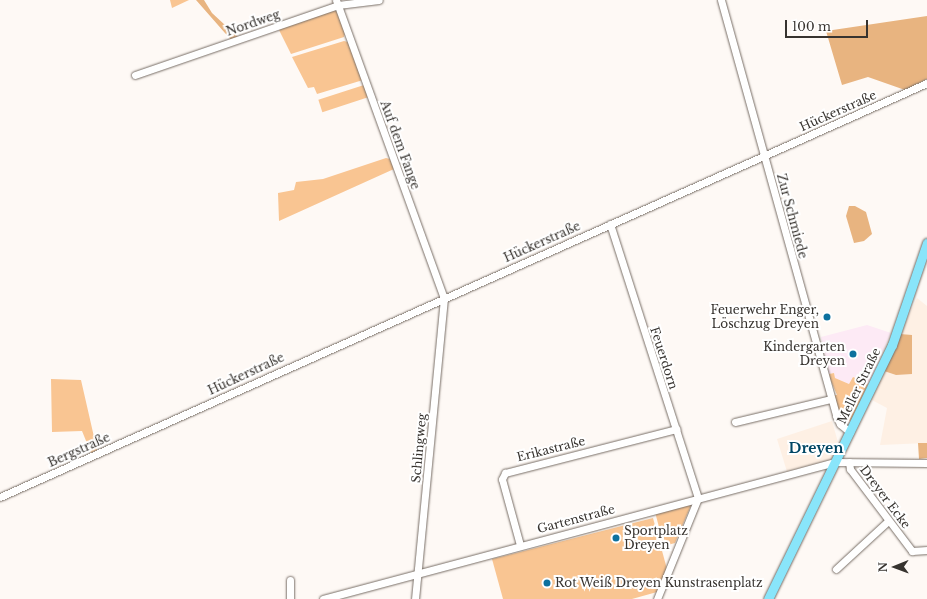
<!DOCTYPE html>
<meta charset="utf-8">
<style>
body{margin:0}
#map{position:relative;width:927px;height:599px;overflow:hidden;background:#fef9f5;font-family:"Libre Baskerville",serif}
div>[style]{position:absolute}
.built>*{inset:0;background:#fef0e4}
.education>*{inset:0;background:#fdeaf5}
.green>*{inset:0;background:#f9c592;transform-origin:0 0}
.forest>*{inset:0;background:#e8b480}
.roads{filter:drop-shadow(0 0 1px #786e66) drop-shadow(0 0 1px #786e66)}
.minor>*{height:7px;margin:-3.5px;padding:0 3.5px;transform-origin:3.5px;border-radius:3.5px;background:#fff}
.major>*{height:9px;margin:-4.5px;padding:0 4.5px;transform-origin:4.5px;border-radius:4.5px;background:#89e5fa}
.dots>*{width:11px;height:11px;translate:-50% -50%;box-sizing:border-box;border:2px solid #fff;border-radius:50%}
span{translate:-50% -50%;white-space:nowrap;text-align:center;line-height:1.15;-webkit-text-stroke:4px #fff;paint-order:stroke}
.street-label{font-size:12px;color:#37332f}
.poi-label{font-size:12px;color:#37332f}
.right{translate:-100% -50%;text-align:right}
.left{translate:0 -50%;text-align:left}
.quarter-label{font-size:14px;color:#004664;font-weight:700}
.north{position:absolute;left:875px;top:547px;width:40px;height:40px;-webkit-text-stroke:3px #fff;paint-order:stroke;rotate:269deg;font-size:11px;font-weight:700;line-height:16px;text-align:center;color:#37332f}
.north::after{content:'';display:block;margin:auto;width:14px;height:18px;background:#37332f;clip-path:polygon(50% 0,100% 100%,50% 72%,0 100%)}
.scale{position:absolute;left:785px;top:20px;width:83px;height:18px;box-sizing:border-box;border:2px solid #37332f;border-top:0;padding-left:5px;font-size:12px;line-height:14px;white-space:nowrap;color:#37332f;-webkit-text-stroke:3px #fff;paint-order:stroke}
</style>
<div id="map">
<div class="built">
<i style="clip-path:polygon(917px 298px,927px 306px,927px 443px,880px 445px,887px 408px,870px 399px,884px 371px,896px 375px,900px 334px)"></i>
<i style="clip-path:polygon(832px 421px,839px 446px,830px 465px,788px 475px,777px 439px)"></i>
</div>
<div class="education">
<i style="clip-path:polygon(867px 325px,891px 333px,868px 384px,853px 377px,849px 384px,835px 378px,834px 373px,829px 374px,821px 337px)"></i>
</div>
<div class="green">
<i style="clip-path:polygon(170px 0,189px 0,172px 8px)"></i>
<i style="clip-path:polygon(333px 9px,337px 11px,345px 33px,344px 37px,291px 54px,278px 28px)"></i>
<i style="clip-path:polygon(344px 41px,348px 42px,363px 80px,317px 94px,314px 87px,308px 88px,292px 57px)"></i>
<i style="left:364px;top:85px;width:13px;height:48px;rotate:72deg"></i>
<i style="clip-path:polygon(386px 158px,390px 159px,394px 169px,279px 221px,278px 193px,294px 190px,296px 182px,323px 179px)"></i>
<i style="clip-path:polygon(834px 373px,835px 378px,849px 384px,853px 377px,868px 384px,852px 420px,846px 422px,842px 421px,834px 395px,837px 395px,830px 379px,829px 374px)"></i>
<i style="clip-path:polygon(51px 379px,81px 380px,97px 450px,91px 453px,82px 431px,52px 432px)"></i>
<i style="clip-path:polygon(692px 503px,675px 543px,664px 546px,655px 512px)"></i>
<i style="clip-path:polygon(653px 518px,667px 569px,657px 592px,632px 599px,503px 599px,492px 559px)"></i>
</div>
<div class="forest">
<i style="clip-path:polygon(196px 0,204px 0,212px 13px,239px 38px,232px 41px)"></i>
<i style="clip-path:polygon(927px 16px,927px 79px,905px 90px,868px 77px,842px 85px,826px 31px)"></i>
<i style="clip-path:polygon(849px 206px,855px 206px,866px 212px,872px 234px,864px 241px,854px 243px,846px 216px)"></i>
<i style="clip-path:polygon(900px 334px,912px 335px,912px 374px,896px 375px,884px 371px)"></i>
<i style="clip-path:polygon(918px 443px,927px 443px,927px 458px,919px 459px)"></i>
</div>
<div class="roads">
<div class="minor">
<i style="left:336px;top:0;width:317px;rotate:70.1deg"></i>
<i style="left:444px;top:298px;width:302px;rotate:95.5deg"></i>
<i style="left:721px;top:0;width:432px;rotate:74.5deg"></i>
<i style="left:836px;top:416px;width:9px;rotate:63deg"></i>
<i style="left:840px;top:424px;width:13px;rotate:39deg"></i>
<i style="left:135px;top:75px;width:215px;rotate:-19deg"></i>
<i style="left:338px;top:5px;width:41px;rotate:-7deg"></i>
<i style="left:610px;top:224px;width:288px;rotate:72.2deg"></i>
<i style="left:735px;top:422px;width:99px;rotate:-13.5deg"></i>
<i style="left:849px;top:462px;width:7px;rotate:82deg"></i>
<i style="left:850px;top:469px;width:103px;rotate:52.9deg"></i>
<i style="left:912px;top:551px;width:15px;rotate:-4deg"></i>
<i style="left:0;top:497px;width:1015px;rotate:-24.07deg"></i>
<i style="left:520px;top:545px;width:68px;rotate:-105.3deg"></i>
<i style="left:502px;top:479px;width:7px;rotate:-63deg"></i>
<i style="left:505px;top:473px;width:177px;rotate:-14.4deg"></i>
<i style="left:836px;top:569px;width:71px;rotate:-42.7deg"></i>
<i style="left:290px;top:599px;width:19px;rotate:-90deg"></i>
<i style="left:323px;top:599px;width:530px;rotate:-14.98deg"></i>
<i style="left:835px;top:462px;width:92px;rotate:0.6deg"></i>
<i style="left:657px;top:599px;width:109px;rotate:-67.9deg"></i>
</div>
<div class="major">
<i style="left:768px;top:599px;width:283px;rotate:-64deg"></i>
<i style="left:892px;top:345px;width:108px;rotate:-71.1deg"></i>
</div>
</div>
<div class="dots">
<i style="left:827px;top:317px;background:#0d719e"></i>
<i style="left:853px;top:354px;background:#0d719e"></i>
<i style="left:616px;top:538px;background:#0d719e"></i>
<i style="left:547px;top:583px;background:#0d719e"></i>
</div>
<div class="street-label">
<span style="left:253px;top:23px;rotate:-19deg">Nordweg</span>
<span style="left:838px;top:111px;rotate:-24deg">Hückerstraße</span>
<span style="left:400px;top:145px;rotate:70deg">Auf dem Fange</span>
<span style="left:792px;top:216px;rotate:75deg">Zur Schmiede</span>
<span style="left:542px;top:242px;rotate:-24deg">Hückerstraße</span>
<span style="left:664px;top:358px;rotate:72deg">Feuerdorn</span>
<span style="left:246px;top:374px;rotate:-25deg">Hückerstraße</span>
<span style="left:859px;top:386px;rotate:-64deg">Meller Straße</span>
<span style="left:419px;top:448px;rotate:-85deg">Schlingweg</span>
<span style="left:551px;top:449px;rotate:-14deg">Erikastraße</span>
<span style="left:79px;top:450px;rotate:-24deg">Bergstraße</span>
<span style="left:885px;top:497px;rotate:53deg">Dreyer Ecke</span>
<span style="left:576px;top:519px;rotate:-15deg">Gartenstraße</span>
</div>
<div class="poi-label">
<span class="right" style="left:819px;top:317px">Feuerwehr Enger,<br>Löschzug Dreyen</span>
<span class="right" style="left:845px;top:354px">Kindergarten<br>Dreyen</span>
<span class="left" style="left:624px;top:538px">Sportplatz<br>Dreyen</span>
<span class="left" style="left:555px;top:583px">Rot Weiß Dreyen Kunstrasenplatz</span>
</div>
<div class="quarter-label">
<span style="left:816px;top:448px">Dreyen</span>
</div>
<div class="north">N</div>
<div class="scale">100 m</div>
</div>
